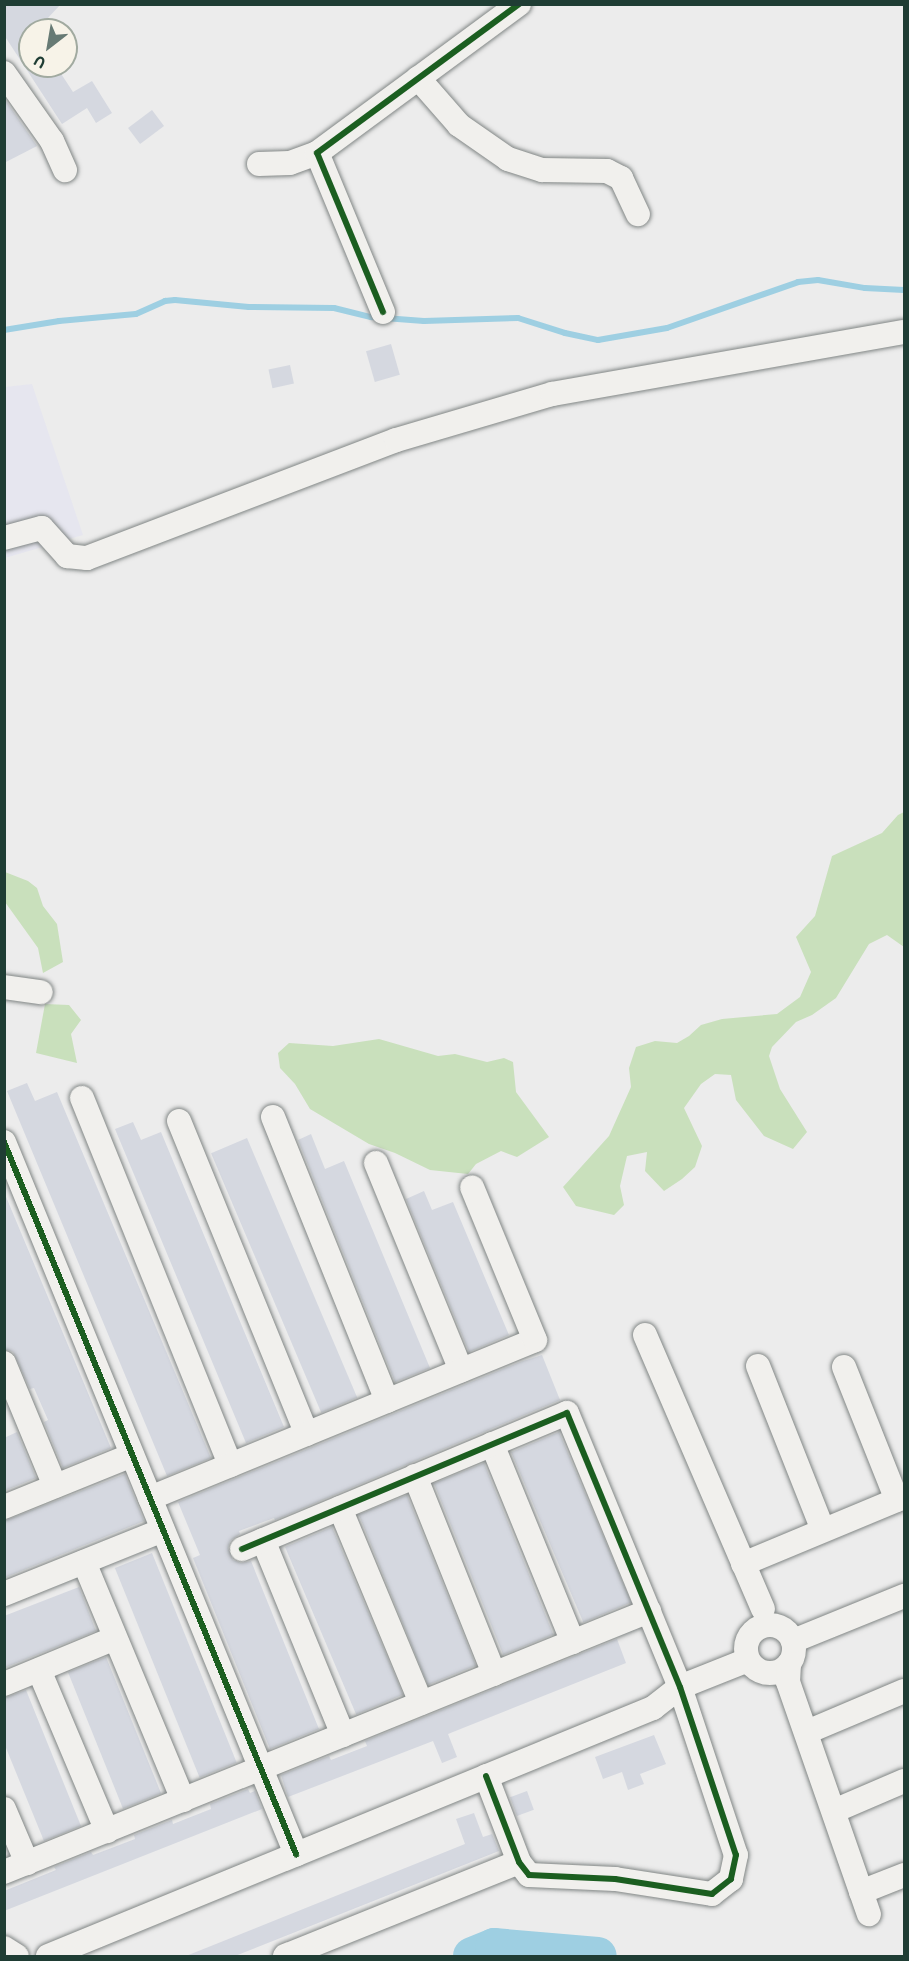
<!DOCTYPE html>
<style>
body{margin:0}
#map{position:relative;width:909px;height:1961px;overflow:hidden;background:#ececec;font-family:Itim,sans-serif}
div>[style]{position:absolute}
.built>*{inset:0;background:#e6e6ef}
.green>*{inset:0;background:#c9e0bc}
.stream>*{height:6px;margin:-3px;padding:0 3px;transform-origin:3px;border-radius:3px;background:#9ecfe2}
.river>*{height:38px;margin:-19px;padding:0 19px;transform-origin:19px;border-radius:19px;background:#9ecfe2}
.building>*{inset:0;background:#d5d8e0;transform-origin:0 0}
.roads{filter:drop-shadow(0 0 2px #818685) drop-shadow(0 0 2px #818685)}
.minor>*{height:24px;margin:-12px;padding:0 12px;transform-origin:12px;border-radius:12px;background:#f1f0ed}
.minor>.ring{margin:-12px;padding:0;box-sizing:content-box;background:none;border:24px solid #f1f0ed;border-radius:50%}
.cycleway>*{height:6px;margin:-3px;padding:0 3px;transform-origin:3px;border-radius:3px;background:#1b5e20}
span{translate:-50% -50%;white-space:nowrap;text-align:center;line-height:1.15;-webkit-text-stroke:5px #f7f3e8;paint-order:stroke}
.frame{position:absolute;inset:0;border:6px solid #1f3d34;pointer-events:none}
.north{position:absolute;left:18px;top:18px;width:60px;height:60px;box-sizing:border-box;background:#f7f3e8;border:2px solid #a1aaa0;border-radius:50%;rotate:211deg;font-size:16px;font-weight:700;line-height:24px;text-align:center;color:#1f3d34}
.north::after{content:'';display:block;margin:auto;width:21px;height:27px;background:#677a74;clip-path:polygon(50% 0,100% 100%,50% 72%,0 100%)}
</style>
<div id="map">
<div class="built">
<i style="clip-path:polygon(32px 384px,83px 535px,5px 558px,5px 387px)"></i>
</div>
<div class="green">
<i style="clip-path:polygon(904px 812px,904px 947px,887px 935px,869px 944px,836px 998px,812px 1015px,796px 1022px,772px 1047px,769px 1056px,780px 1089px,807px 1132px,793px 1149px,764px 1136px,736px 1100px,731px 1075px,715px 1074px,701px 1084px,684px 1108px,702px 1146px,695px 1167px,682px 1179px,664px 1191px,645px 1171px,647px 1152px,627px 1156px,620px 1186px,624px 1205px,614px 1215px,576px 1206px,563px 1187px,609px 1136px,631px 1087px,629px 1068px,636px 1047px,655px 1041px,677px 1043px,689px 1036px,701px 1025px,722px 1019px,777px 1014px,800px 997px,811px 972px,796px 937px,815px 916px,832px 856px,882px 833px,898px 815px)"></i>
<i style="clip-path:polygon(5px 872px,28px 881px,37px 888px,43px 906px,57px 924px,63px 962px,43px 973px,38px 948px,5px 902px)"></i>
<i style="clip-path:polygon(45px 1004px,69px 1005px,81px 1020px,71px 1034px,77px 1063px,36px 1053px)"></i>
<i style="clip-path:polygon(379px 1039px,438px 1056px,455px 1054px,487px 1062px,504px 1058px,513px 1062px,516px 1092px,549px 1137px,517px 1157px,501px 1151px,476px 1164px,468px 1174px,430px 1170px,395px 1153px,369px 1144px,310px 1109px,295px 1084px,280px 1068px,278px 1053px,289px 1043px,333px 1046px)"></i>
</div>
<div class="stream">
<i style="left:4px;top:330px;width:56px;rotate:-9.3deg"></i>
<i style="left:59px;top:321px;width:77px;rotate:-5.2deg"></i>
<i style="left:136px;top:314px;width:32px;rotate:-24deg"></i>
<i style="left:165px;top:301px;width:10px;rotate:-6deg"></i>
<i style="left:175px;top:300px;width:74px;rotate:5.4deg"></i>
<i style="left:249px;top:307px;width:85px;rotate:0.7deg"></i>
<i style="left:334px;top:308px;width:38px;rotate:14deg"></i>
<i style="left:371px;top:317px;width:53px;rotate:4.3deg"></i>
<i style="left:424px;top:321px;width:94px;rotate:-1.8deg"></i>
<i style="left:518px;top:318px;width:49px;rotate:17.7deg"></i>
<i style="left:565px;top:333px;width:34px;rotate:12deg"></i>
<i style="left:598px;top:340px;width:70px;rotate:-9.9deg"></i>
<i style="left:667px;top:328px;width:139px;rotate:-19.3deg"></i>
<i style="left:798px;top:282px;width:20px;rotate:-6deg"></i>
<i style="left:818px;top:280px;width:48px;rotate:9.7deg"></i>
<i style="left:865px;top:288px;width:39px;rotate:3deg"></i>
</div>
<div class="river">
<i style="left:472px;top:1956px;width:24px;rotate:-22deg"></i>
<i style="left:494px;top:1947px;width:104px;rotate:4.9deg"></i>
</div>
<div class="building">
<i style="clip-path:polygon(4px 4px,61px 4px,46px 20px,54px 30px,30px 30px,30px 66px,56px 66px,73px 92px,92px 81px,112px 113px,96px 123px,87px 108px,62px 124px,4px 35px)"></i>
<i style="clip-path:polygon(4px 98px,37px 146px,4px 163px)"></i>
<i style="left:152px;top:110px;width:20px;height:30px;rotate:53deg"></i>
<i style="left:391px;top:344px;width:32px;height:26px;rotate:74deg"></i>
<i style="left:290px;top:365px;width:19px;height:22px;rotate:78deg"></i>
<i style="clip-path:polygon(27px 1083px,35px 1101px,57px 1092px,211px 1458px,167px 1476px,7px 1091px)"></i>
<i style="clip-path:polygon(133px 1122px,141px 1140px,161px 1132px,284px 1427px,246px 1443px,115px 1129px)"></i>
<i style="clip-path:polygon(311px 1134px,325px 1169px,344px 1161px,430px 1368px,395px 1382px,298px 1140px)"></i>
<i style="left:247px;top:1138px;width:282px;height:39px;rotate:67deg"></i>
<i style="clip-path:polygon(424px 1191px,432px 1210px,453px 1202px,509px 1335px,469px 1352px,406px 1199px)"></i>
<i style="clip-path:polygon(4px 1192px,111px 1448px,63px 1468px,44px 1422px,48px 1420px,34px 1388px,30px 1389px,13px 1352px,4px 1349px)"></i>
<i style="clip-path:polygon(542px 1355px,560px 1400px,275px 1520px,274px 1518px,239px 1531px,240px 1534px,230px 1541px,228px 1548px,233px 1560px,241px 1563px,251px 1561px,319px 1729px,270px 1749px,193px 1558px,200px 1555px,178px 1502px,520px 1362px)"></i>
<i style="clip-path:polygon(17px 1432px,36px 1478px,4px 1491px,4px 1438px)"></i>
<i style="left:559px;top:1432px;width:185px;height:52px;rotate:67deg"></i>
<i style="left:484px;top:1463px;width:185px;height:54px;rotate:68deg"></i>
<i style="clip-path:polygon(125px 1474px,144px 1521px,4px 1578px,4px 1521px)"></i>
<i style="left:407px;top:1495px;width:184px;height:52px;rotate:68deg"></i>
<i style="left:332px;top:1527px;width:182px;height:51px;rotate:67deg"></i>
<i style="left:152px;top:1553px;width:226px;height:40px;rotate:68deg"></i>
<i style="clip-path:polygon(79px 1587px,96px 1631px,4px 1668px,4px 1616px)"></i>
<i style="clip-path:polygon(617px 1639px,626px 1663px,448px 1734px,457px 1757px,442px 1763px,433px 1741px,288px 1797px,281px 1775px,329px 1756px,331px 1760px,367px 1746px,365px 1741px)"></i>
<i style="left:106px;top:1657px;width:147px;height:41px;rotate:68deg"></i>
<i style="clip-path:polygon(26px 1690px,81px 1826px,44px 1841px,4px 1743px,4px 1698px)"></i>
<i style="clip-path:polygon(654px 1735px,666px 1764px,640px 1774px,644px 1784px,628px 1790px,622px 1772px,603px 1779px,595px 1757px)"></i>
<i style="clip-path:polygon(248px 1789px,250px 1793px,255px 1791px,262px 1809px,4px 1911px,4px 1891px,56px 1870px,54px 1867px,91px 1852px,93px 1855px,135px 1839px,134px 1835px,172px 1820px,173px 1824px,211px 1809px,210px 1804px)"></i>
<i style="left:527px;top:1791px;width:20px;height:18px;rotate:70deg"></i>
<i style="clip-path:polygon(474px 1813px,483px 1837px,492px 1834px,499px 1851px,235px 1956px,186px 1956px,465px 1844px,456px 1819px)"></i>
</div>
<div class="roads">
<div class="minor">
<i style="left:4px;top:73px;width:83px;rotate:54.8deg"></i>
<i style="left:52px;top:141px;width:32px;rotate:66deg"></i>
<i style="left:418px;top:78px;width:62px;rotate:48.9deg"></i>
<i style="left:459px;top:125px;width:60px;rotate:34.8deg"></i>
<i style="left:508px;top:159px;width:36px;rotate:18deg"></i>
<i style="left:542px;top:170px;width:65px;rotate:0.9deg"></i>
<i style="left:607px;top:171px;width:16px;rotate:27deg"></i>
<i style="left:621px;top:178px;width:40px;rotate:65deg"></i>
<i style="left:259px;top:164px;width:31px;rotate:-2deg"></i>
<i style="left:290px;top:163px;width:29px;rotate:-20deg"></i>
<i style="left:383px;top:312px;width:172px;rotate:-112.5deg"></i>
<i style="left:317px;top:153px;width:251px;rotate:-36.4deg"></i>
<i style="left:4px;top:538px;width:39px;rotate:-15deg"></i>
<i style="left:42px;top:528px;width:38px;rotate:48deg"></i>
<i style="left:67px;top:556px;width:20px;rotate:6deg"></i>
<i style="left:87px;top:558px;width:331px;rotate:-20.9deg"></i>
<i style="left:396px;top:440px;width:163px;rotate:-16.4deg"></i>
<i style="left:552px;top:394px;width:357px;rotate:-10deg"></i>
<i style="left:4px;top:987px;width:37px;rotate:8deg"></i>
<i style="left:82px;top:1098px;width:396px;rotate:68deg"></i>
<i style="left:273px;top:1117px;width:306px;rotate:68.1deg"></i>
<i style="left:179px;top:1121px;width:338px;rotate:67.8deg"></i>
<i style="left:4px;top:1142px;width:770px;rotate:67.7deg"></i>
<i style="left:376px;top:1163px;width:224px;rotate:67.7deg"></i>
<i style="left:645px;top:1335px;width:298px;rotate:66.7deg"></i>
<i style="left:4px;top:1363px;width:133px;rotate:67.5deg"></i>
<i style="left:758px;top:1366px;width:176px;rotate:68.4deg"></i>
<i style="left:844px;top:1367px;width:143px;rotate:68.3deg"></i>
<i style="left:492px;top:1444px;width:214px;rotate:67.8deg"></i>
<i style="left:415px;top:1476px;width:213px;rotate:68.2deg"></i>
<i style="left:150px;top:1498px;width:416px;rotate:-22.3deg"></i>
<i style="left:535px;top:1340px;width:165px;rotate:-112.4deg"></i>
<i style="left:4px;top:1507px;width:138px;rotate:-22.1deg"></i>
<i style="left:340px;top:1508px;width:211px;rotate:67.4deg"></i>
<i style="left:263px;top:1540px;width:211px;rotate:67.7deg"></i>
<i style="left:242px;top:1549px;width:352px;rotate:-22.7deg"></i>
<i style="left:567px;top:1413px;width:296px;rotate:67.6deg"></i>
<i style="left:680px;top:1687px;width:177px;rotate:71.6deg"></i>
<i style="left:736px;top:1855px;width:25px;rotate:102deg"></i>
<i style="left:731px;top:1879px;width:24px;rotate:142deg"></i>
<i style="left:712px;top:1894px;width:98px;rotate:-171.2deg"></i>
<i style="left:615px;top:1879px;width:86px;rotate:-177.3deg"></i>
<i style="left:529px;top:1875px;width:16px;rotate:-128deg"></i>
<i style="left:519px;top:1862px;width:92px;rotate:-111deg"></i>
<i style="left:84px;top:1562px;width:258px;rotate:67.4deg"></i>
<i style="left:743px;top:1564px;width:174px;rotate:-22.6deg"></i>
<i style="left:4px;top:1594px;width:171px;rotate:-21.9deg"></i>
<i class="ring" style="left:746px;top:1625px;width:24px;height:24px"></i>
<i style="left:793px;top:1641px;width:120px;rotate:-22.1deg"></i>
<i style="left:789px;top:1664px;width:18px;rotate:93deg"></i>
<i style="left:788px;top:1682px;width:246px;rotate:70.8deg"></i>
<i style="left:39px;top:1670px;width:175px;rotate:67.1deg"></i>
<i style="left:4px;top:1684px;width:120px;rotate:-22.5deg"></i>
<i style="left:807px;top:1732px;width:105px;rotate:-22.9deg"></i>
<i style="left:4px;top:1809px;width:59px;rotate:66.9deg"></i>
<i style="left:834px;top:1811px;width:76px;rotate:-23.2deg"></i>
<i style="left:4px;top:1872px;width:696px;rotate:-22.03deg"></i>
<i style="left:861px;top:1892px;width:46px;rotate:-21.6deg"></i>
<i style="left:4px;top:1948px;width:15px;rotate:32deg"></i>
<i style="left:48px;top:1956px;width:654px;rotate:-22.29deg"></i>
<i style="left:653px;top:1708px;width:34px;rotate:-38deg"></i>
<i style="left:680px;top:1687px;width:73px;rotate:-21.7deg"></i>
<i style="left:285px;top:1956px;width:252px;rotate:-21.9deg"></i>
</div>
</div>
<div class="cycleway">
<i style="left:383px;top:312px;width:172px;rotate:-112.5deg"></i>
<i style="left:317px;top:153px;width:251px;rotate:-36.4deg"></i>
<i style="left:4px;top:1142px;width:770px;rotate:67.7deg"></i>
<i style="left:242px;top:1549px;width:352px;rotate:-22.7deg"></i>
<i style="left:567px;top:1413px;width:296px;rotate:67.6deg"></i>
<i style="left:680px;top:1687px;width:177px;rotate:71.6deg"></i>
<i style="left:736px;top:1855px;width:25px;rotate:102deg"></i>
<i style="left:731px;top:1879px;width:24px;rotate:142deg"></i>
<i style="left:712px;top:1894px;width:98px;rotate:-171.2deg"></i>
<i style="left:615px;top:1879px;width:86px;rotate:-177.3deg"></i>
<i style="left:529px;top:1875px;width:16px;rotate:-128deg"></i>
<i style="left:519px;top:1862px;width:92px;rotate:-111deg"></i>
</div>
<div class="frame"></div>
<div class="north">U</div>
</div>
